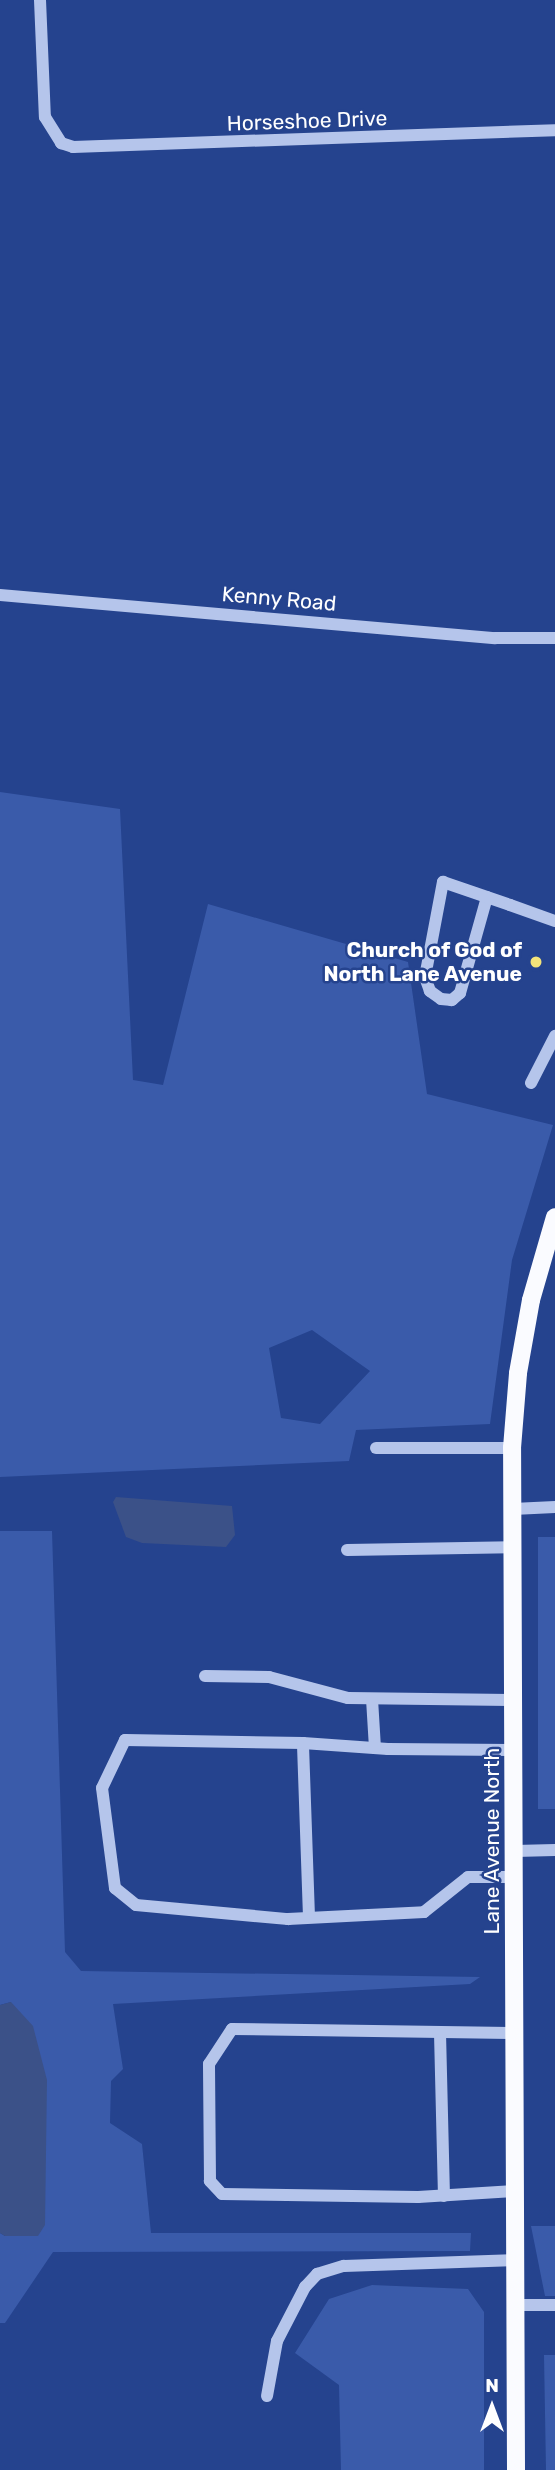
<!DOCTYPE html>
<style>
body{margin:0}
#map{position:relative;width:555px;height:2470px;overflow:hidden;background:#25438e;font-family:Rubik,sans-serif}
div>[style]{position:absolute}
.green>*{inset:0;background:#3a5baa;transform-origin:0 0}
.water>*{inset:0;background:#3b5188}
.minor>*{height:12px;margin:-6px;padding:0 6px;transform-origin:6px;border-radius:6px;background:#b5c5eb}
.major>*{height:18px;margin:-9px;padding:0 9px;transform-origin:9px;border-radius:9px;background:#fafbff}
.dots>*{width:19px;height:19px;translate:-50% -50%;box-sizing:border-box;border:4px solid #25438e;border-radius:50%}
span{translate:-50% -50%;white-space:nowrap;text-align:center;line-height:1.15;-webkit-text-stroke:5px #25438e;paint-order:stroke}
.street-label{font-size:21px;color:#fff}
.poi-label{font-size:21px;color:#fff;font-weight:700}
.right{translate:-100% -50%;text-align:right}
.north{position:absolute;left:457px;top:2372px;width:70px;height:70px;-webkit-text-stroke:5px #25438e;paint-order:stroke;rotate:0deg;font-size:19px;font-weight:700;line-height:28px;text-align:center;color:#fff}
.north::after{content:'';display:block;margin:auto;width:24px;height:32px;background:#fff;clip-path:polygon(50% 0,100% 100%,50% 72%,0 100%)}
</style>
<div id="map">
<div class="green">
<i style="clip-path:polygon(evenodd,0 792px,120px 809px,133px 1080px,163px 1085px,208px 904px,408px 962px,427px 1094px,553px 1125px,512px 1260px,490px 1424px,356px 1430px,349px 1461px,0 1477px,0 792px,312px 1330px,370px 1371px,320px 1424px,281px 1418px,269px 1348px,312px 1330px)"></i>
<i style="clip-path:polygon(0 1531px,52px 1531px,65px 1952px,81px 1971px,480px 1977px,470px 1984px,113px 2004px,123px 2069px,111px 2081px,110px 2123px,142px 2144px,151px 2233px,471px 2233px,470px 2251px,53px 2252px,5px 2323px,0 2323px,0 2233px,5px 2236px,11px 2002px,0 2005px)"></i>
<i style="left:538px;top:1537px;width:17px;height:272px"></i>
<i style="clip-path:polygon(531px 2226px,555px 2226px,555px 2296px,545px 2296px)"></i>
<i style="clip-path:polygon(372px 2285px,468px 2289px,484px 2312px,484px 2470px,341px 2470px,339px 2385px,295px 2353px,329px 2299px)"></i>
<i style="clip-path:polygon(544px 2355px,555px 2355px,555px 2470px,546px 2470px)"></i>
</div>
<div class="water">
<i style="clip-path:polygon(116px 1497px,232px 1506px,235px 1535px,226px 1547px,142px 1543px,126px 1537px,113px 1502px)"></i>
<i style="clip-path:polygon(11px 2002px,33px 2026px,47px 2080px,45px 2225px,38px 2236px,5px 2236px,0 2233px,0 2005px)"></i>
</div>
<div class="minor">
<i style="left:40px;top:0;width:117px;rotate:87.6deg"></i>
<i style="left:45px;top:117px;width:31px;rotate:58deg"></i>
<i style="left:61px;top:143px;width:13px;rotate:18deg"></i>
<i style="left:73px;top:147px;width:482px;rotate:-2deg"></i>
<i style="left:0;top:595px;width:497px;rotate:5deg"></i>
<i style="left:495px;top:638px;width:60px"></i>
<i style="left:487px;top:897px;width:100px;rotate:105.7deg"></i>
<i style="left:460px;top:993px;width:11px;rotate:139deg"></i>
<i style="left:452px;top:1000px;width:11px;rotate:-175deg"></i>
<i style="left:441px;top:999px;width:14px;rotate:-144deg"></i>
<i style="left:430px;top:991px;width:15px;rotate:-110deg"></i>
<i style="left:425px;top:977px;width:97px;rotate:-79.3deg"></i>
<i style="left:443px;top:882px;width:71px;rotate:18.9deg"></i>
<i style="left:510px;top:905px;width:48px;rotate:19.6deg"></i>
<i style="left:531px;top:1083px;width:53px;rotate:-62.9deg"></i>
<i style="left:376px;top:1448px;width:136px"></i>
<i style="left:513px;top:1509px;width:42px;rotate:-2.7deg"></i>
<i style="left:347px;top:1550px;width:166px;rotate:-1deg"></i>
<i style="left:205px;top:1676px;width:64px;rotate:0.9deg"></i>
<i style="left:269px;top:1677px;width:82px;rotate:14.9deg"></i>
<i style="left:348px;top:1698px;width:167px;rotate:0.7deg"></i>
<i style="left:372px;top:1699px;width:49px;rotate:86.5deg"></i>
<i style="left:303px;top:1743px;width:178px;rotate:-179deg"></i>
<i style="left:125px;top:1740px;width:53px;rotate:115.6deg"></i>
<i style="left:102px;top:1788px;width:101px;rotate:82.6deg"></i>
<i style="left:115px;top:1888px;width:27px;rotate:39deg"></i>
<i style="left:136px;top:1905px;width:153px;rotate:5.3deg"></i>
<i style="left:288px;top:1919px;width:136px;rotate:-2.9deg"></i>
<i style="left:424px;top:1912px;width:56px;rotate:-38.5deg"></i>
<i style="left:468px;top:1877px;width:48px"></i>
<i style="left:515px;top:1851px;width:40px;rotate:-1.4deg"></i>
<i style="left:309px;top:1917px;width:174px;rotate:-92deg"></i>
<i style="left:303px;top:1743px;width:85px;rotate:4deg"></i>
<i style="left:388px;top:1749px;width:127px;rotate:0.5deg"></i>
<i style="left:440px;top:2033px;width:163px;rotate:88.6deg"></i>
<i style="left:513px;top:2191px;width:95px;rotate:176.4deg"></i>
<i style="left:418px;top:2197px;width:196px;rotate:-179.1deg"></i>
<i style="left:222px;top:2194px;width:18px;rotate:-133deg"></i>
<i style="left:210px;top:2181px;width:117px;rotate:-90.5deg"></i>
<i style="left:209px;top:2064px;width:42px;rotate:-56.7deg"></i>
<i style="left:232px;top:2029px;width:282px;rotate:0.8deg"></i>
<i style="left:514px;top:2305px;width:41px"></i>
<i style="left:267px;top:2396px;width:56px;rotate:-79.7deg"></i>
<i style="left:277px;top:2341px;width:61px;rotate:-62.6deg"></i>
<i style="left:305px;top:2287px;width:18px;rotate:-47deg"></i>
<i style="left:317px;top:2274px;width:28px;rotate:-17deg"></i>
<i style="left:344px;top:2266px;width:170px;rotate:-2deg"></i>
</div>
<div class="major">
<i style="left:516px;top:2470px;width:1022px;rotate:-90.22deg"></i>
<i style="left:512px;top:1448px;width:75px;rotate:-85.4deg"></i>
<i style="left:518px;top:1373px;width:74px;rotate:-79.9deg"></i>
<i style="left:531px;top:1300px;width:86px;rotate:-73.9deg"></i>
</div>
<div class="dots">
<i style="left:536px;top:962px;background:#f4e47a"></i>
</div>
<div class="street-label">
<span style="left:307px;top:121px;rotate:-2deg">Horseshoe Drive</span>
<span style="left:279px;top:599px;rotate:5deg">Kenny Road</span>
<span style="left:492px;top:1841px;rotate:-90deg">Lane Avenue North</span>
</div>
<div class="poi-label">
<span class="right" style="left:522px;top:962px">Church of God of<br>North Lane Avenue</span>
</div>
<div class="north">N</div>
</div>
